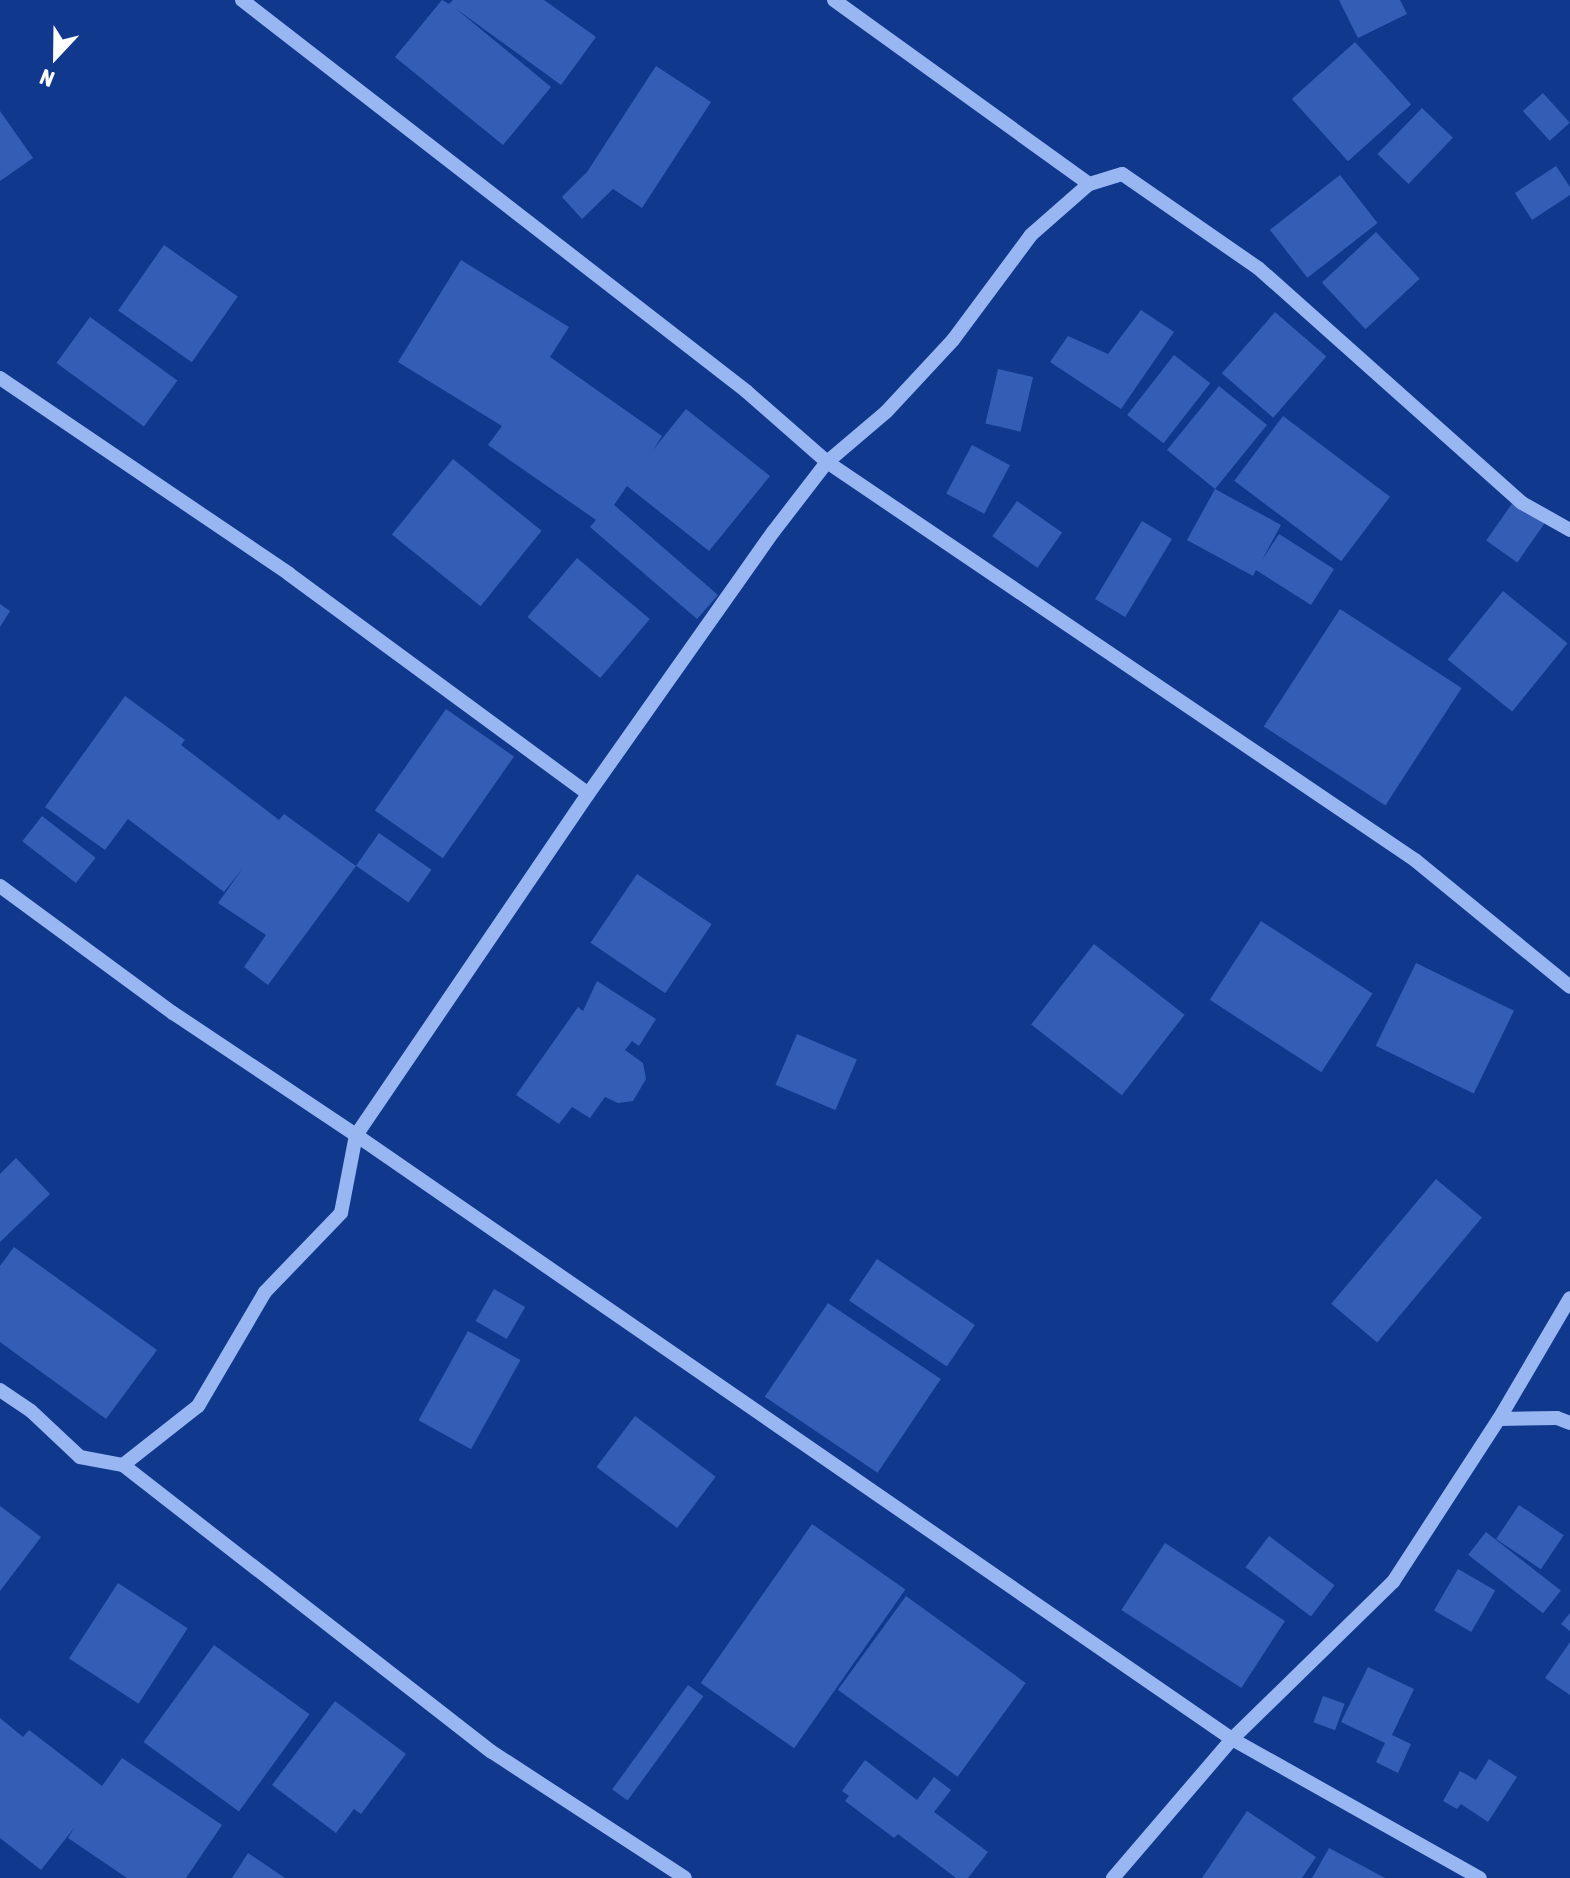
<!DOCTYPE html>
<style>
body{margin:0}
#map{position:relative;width:1570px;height:1878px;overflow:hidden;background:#10388d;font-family:"Asap Condensed",sans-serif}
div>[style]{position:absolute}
.building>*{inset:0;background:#345eb5;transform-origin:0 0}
.minor>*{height:14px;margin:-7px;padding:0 7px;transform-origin:7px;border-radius:7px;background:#98b6f2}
span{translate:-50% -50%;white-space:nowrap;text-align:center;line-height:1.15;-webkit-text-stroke:6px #10388d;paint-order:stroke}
.north{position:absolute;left:16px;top:16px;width:80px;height:80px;-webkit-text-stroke:6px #10388d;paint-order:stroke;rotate:202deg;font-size:22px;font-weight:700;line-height:32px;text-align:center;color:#fff}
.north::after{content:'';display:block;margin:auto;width:28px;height:36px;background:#fff;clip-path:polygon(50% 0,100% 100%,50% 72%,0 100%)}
</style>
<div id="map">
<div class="building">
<i style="clip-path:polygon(442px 0,449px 4px,453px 0,544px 0,596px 37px,561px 85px,455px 8px,551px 87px,503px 145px,395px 57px)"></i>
<i style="clip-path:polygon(1339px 0,1400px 0,1407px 14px,1358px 38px)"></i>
<i style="left:1355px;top:42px;width:84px;height:85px;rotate:48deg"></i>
<i style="clip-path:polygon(656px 66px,711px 102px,642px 208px,613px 189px,582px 219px,562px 197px,587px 172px)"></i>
<i style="left:1543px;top:93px;width:40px;height:27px;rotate:48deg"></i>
<i style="left:1422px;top:108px;width:43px;height:64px;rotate:44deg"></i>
<i style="clip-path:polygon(0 111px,33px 158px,0 181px)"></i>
<i style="clip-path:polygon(1556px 166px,1570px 187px,1570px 195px,1532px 220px,1515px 193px)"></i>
<i style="left:1340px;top:175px;width:61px;height:89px;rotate:52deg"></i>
<i style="left:1376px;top:232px;width:64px;height:74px;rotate:47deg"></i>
<i style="left:164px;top:245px;width:90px;height:80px;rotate:35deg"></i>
<i style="clip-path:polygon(461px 260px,569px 327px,550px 357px,662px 436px,653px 450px,686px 409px,770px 476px,709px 551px,627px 486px,614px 505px,718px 595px,697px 619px,590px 527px,596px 520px,488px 445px,502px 426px,398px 362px)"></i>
<i style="clip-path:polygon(1141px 310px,1174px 332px,1121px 409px,1050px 362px,1068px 336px,1108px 354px)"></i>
<i style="left:1275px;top:312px;width:68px;height:81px;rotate:41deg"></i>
<i style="left:90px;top:317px;width:108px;height:57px;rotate:36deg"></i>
<i style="left:1174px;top:355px;width:46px;height:76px;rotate:38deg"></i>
<i style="left:998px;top:369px;width:36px;height:56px;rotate:13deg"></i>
<i style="clip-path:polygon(1219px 386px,1267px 425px,1215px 489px,1281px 525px,1262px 560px,1279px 534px,1334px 569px,1311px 605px,1256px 570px,1253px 576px,1187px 540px,1215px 489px,1167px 450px)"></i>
<i style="left:1283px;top:416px;width:134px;height:81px;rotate:37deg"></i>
<i style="left:972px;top:445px;width:43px;height:55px;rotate:28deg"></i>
<i style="left:453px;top:459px;width:114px;height:97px;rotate:39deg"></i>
<i style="left:1516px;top:498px;width:38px;height:52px;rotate:35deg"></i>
<i style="left:1017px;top:501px;width:55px;height:43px;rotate:35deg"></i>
<i style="left:1142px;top:521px;width:35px;height:91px;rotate:31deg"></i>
<i style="left:577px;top:558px;width:95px;height:77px;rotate:40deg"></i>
<i style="left:1503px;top:591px;width:83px;height:88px;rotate:39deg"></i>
<i style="clip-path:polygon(0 604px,10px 611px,0 627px)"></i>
<i style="left:1340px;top:609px;width:145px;height:140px;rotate:33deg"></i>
<i style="clip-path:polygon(125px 696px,185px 740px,181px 745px,279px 820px,284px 814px,356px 866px,268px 985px,244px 967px,266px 935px,218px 903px,243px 868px,224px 892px,128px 819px,105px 850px,45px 807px)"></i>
<i style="left:446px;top:709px;width:83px;height:124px;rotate:35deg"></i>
<i style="left:42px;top:816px;width:68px;height:32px;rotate:38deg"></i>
<i style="left:379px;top:833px;width:64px;height:40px;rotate:35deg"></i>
<i style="left:637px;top:874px;width:90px;height:83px;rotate:34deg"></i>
<i style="left:1261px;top:921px;width:133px;height:94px;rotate:33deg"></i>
<i style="left:1094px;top:944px;width:115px;height:102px;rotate:38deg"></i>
<i style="left:1416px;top:963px;width:109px;height:92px;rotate:26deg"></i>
<i style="clip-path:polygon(597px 981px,656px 1019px,639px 1046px,632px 1041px,625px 1050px,643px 1063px,646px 1079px,633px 1101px,618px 1103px,605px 1097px,590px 1118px,572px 1107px,559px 1124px,516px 1095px,578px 1007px,583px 1011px)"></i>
<i style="left:797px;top:1034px;width:65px;height:55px;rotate:23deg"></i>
<i style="clip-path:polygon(16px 1158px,50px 1194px,0 1242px,0 1174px)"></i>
<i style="left:1436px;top:1179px;width:60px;height:163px;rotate:40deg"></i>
<i style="clip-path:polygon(14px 1247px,157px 1350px,106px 1419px,0 1342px,0 1266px)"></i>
<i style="left:877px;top:1259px;width:118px;height:50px;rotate:34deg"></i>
<i style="left:494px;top:1289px;width:36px;height:37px;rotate:30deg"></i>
<i style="left:828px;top:1303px;width:136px;height:113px;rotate:34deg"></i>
<i style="left:468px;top:1331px;width:60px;height:102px;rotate:29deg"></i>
<i style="left:635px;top:1416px;width:101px;height:64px;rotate:37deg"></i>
<i style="left:1519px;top:1505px;width:54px;height:41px;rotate:34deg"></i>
<i style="clip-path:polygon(0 1506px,41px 1537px,0 1591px)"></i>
<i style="left:812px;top:1524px;width:114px;height:194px;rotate:35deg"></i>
<i style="left:1486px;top:1532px;width:95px;height:29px;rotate:38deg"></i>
<i style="left:1269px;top:1536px;width:82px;height:39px;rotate:37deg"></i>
<i style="left:1165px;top:1543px;width:143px;height:80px;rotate:33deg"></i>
<i style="left:1458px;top:1569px;width:43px;height:48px;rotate:30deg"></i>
<i style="left:118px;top:1583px;width:83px;height:90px;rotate:33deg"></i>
<i style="left:906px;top:1596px;width:148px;height:116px;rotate:36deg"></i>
<i style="clip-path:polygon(1570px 1613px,1570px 1631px,1561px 1624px)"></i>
<i style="clip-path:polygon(1570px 1642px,1570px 1695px,1545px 1678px)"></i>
<i style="left:214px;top:1645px;width:118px;height:120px;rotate:36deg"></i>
<i style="clip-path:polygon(1368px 1667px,1414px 1689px,1392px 1735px,1411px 1744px,1398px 1773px,1376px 1762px,1385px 1743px,1341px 1722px)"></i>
<i style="left:688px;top:1685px;width:19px;height:129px;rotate:36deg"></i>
<i style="left:1323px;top:1696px;width:23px;height:28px;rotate:20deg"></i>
<i style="clip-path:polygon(335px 1701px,406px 1754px,361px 1814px,354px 1809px,336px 1833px,272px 1785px)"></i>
<i style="clip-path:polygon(0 1718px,23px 1737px,29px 1730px,102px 1786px,122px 1758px,222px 1825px,186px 1878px,127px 1878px,68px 1838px,74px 1828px,41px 1870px,0 1838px)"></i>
<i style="clip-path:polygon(1489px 1759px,1517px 1777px,1488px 1822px,1461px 1804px,1457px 1809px,1443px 1801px,1460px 1771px,1476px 1780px)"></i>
<i style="clip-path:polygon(865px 1760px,917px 1800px,934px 1777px,951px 1790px,934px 1812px,988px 1852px,968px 1878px,956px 1878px,898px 1834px,894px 1838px,845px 1801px,849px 1796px,842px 1791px)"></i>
<i style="clip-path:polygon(1247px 1811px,1316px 1857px,1302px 1878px,1202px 1878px)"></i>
<i style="clip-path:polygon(1329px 1848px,1385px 1878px,1312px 1878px)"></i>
<i style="clip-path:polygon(248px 1853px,285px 1878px,232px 1878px)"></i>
</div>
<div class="minor">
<i style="left:242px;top:0;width:638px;rotate:37.8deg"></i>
<i style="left:746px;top:391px;width:108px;rotate:41.2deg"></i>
<i style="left:827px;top:462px;width:88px;rotate:127.6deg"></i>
<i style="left:773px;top:532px;width:321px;rotate:125.2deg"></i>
<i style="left:588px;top:794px;width:412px;rotate:124.2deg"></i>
<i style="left:356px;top:1135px;width:1064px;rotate:34.59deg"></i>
<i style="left:1232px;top:1739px;width:284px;rotate:29.3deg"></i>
<i style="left:834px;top:0;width:314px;rotate:35.8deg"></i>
<i style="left:0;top:378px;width:349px;rotate:34.1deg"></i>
<i style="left:289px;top:574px;width:371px;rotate:36.3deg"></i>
<i style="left:1570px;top:530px;width:55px;rotate:-150.6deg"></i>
<i style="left:1522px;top:503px;width:353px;rotate:-138.3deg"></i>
<i style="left:1258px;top:268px;width:165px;rotate:-145.3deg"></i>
<i style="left:1122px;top:174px;width:34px;rotate:163deg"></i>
<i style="left:1089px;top:184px;width:77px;rotate:138.7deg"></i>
<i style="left:1031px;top:235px;width:131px;rotate:126.6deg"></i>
<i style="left:953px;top:340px;width:98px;rotate:132.9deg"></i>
<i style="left:886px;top:412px;width:77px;rotate:139.7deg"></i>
<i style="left:827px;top:462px;width:710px;rotate:34.09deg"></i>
<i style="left:1415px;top:860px;width:200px;rotate:39.3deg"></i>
<i style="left:0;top:886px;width:215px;rotate:36.3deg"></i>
<i style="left:173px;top:1013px;width:220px;rotate:33.7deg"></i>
<i style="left:356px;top:1135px;width:79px;rotate:100.9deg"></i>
<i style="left:341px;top:1213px;width:110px;rotate:133.9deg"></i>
<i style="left:265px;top:1292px;width:132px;rotate:120.4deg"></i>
<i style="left:198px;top:1406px;width:95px;rotate:141.8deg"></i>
<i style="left:123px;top:1465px;width:467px;rotate:37.9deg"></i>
<i style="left:492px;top:1752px;width:230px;rotate:33.1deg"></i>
<i style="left:0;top:1390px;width:37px;rotate:34deg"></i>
<i style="left:31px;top:1411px;width:67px;rotate:43.2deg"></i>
<i style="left:80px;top:1457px;width:44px;rotate:10.5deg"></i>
<i style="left:1499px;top:1419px;width:58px;rotate:-1deg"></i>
<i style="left:1557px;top:1418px;width:14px;rotate:21deg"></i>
<i style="left:1113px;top:1878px;width:183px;rotate:-49.4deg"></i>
<i style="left:1232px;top:1739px;width:225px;rotate:-44.3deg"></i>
<i style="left:1393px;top:1582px;width:194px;rotate:-57deg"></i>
<i style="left:1499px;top:1419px;width:140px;rotate:-59.6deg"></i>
</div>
<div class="north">N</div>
</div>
